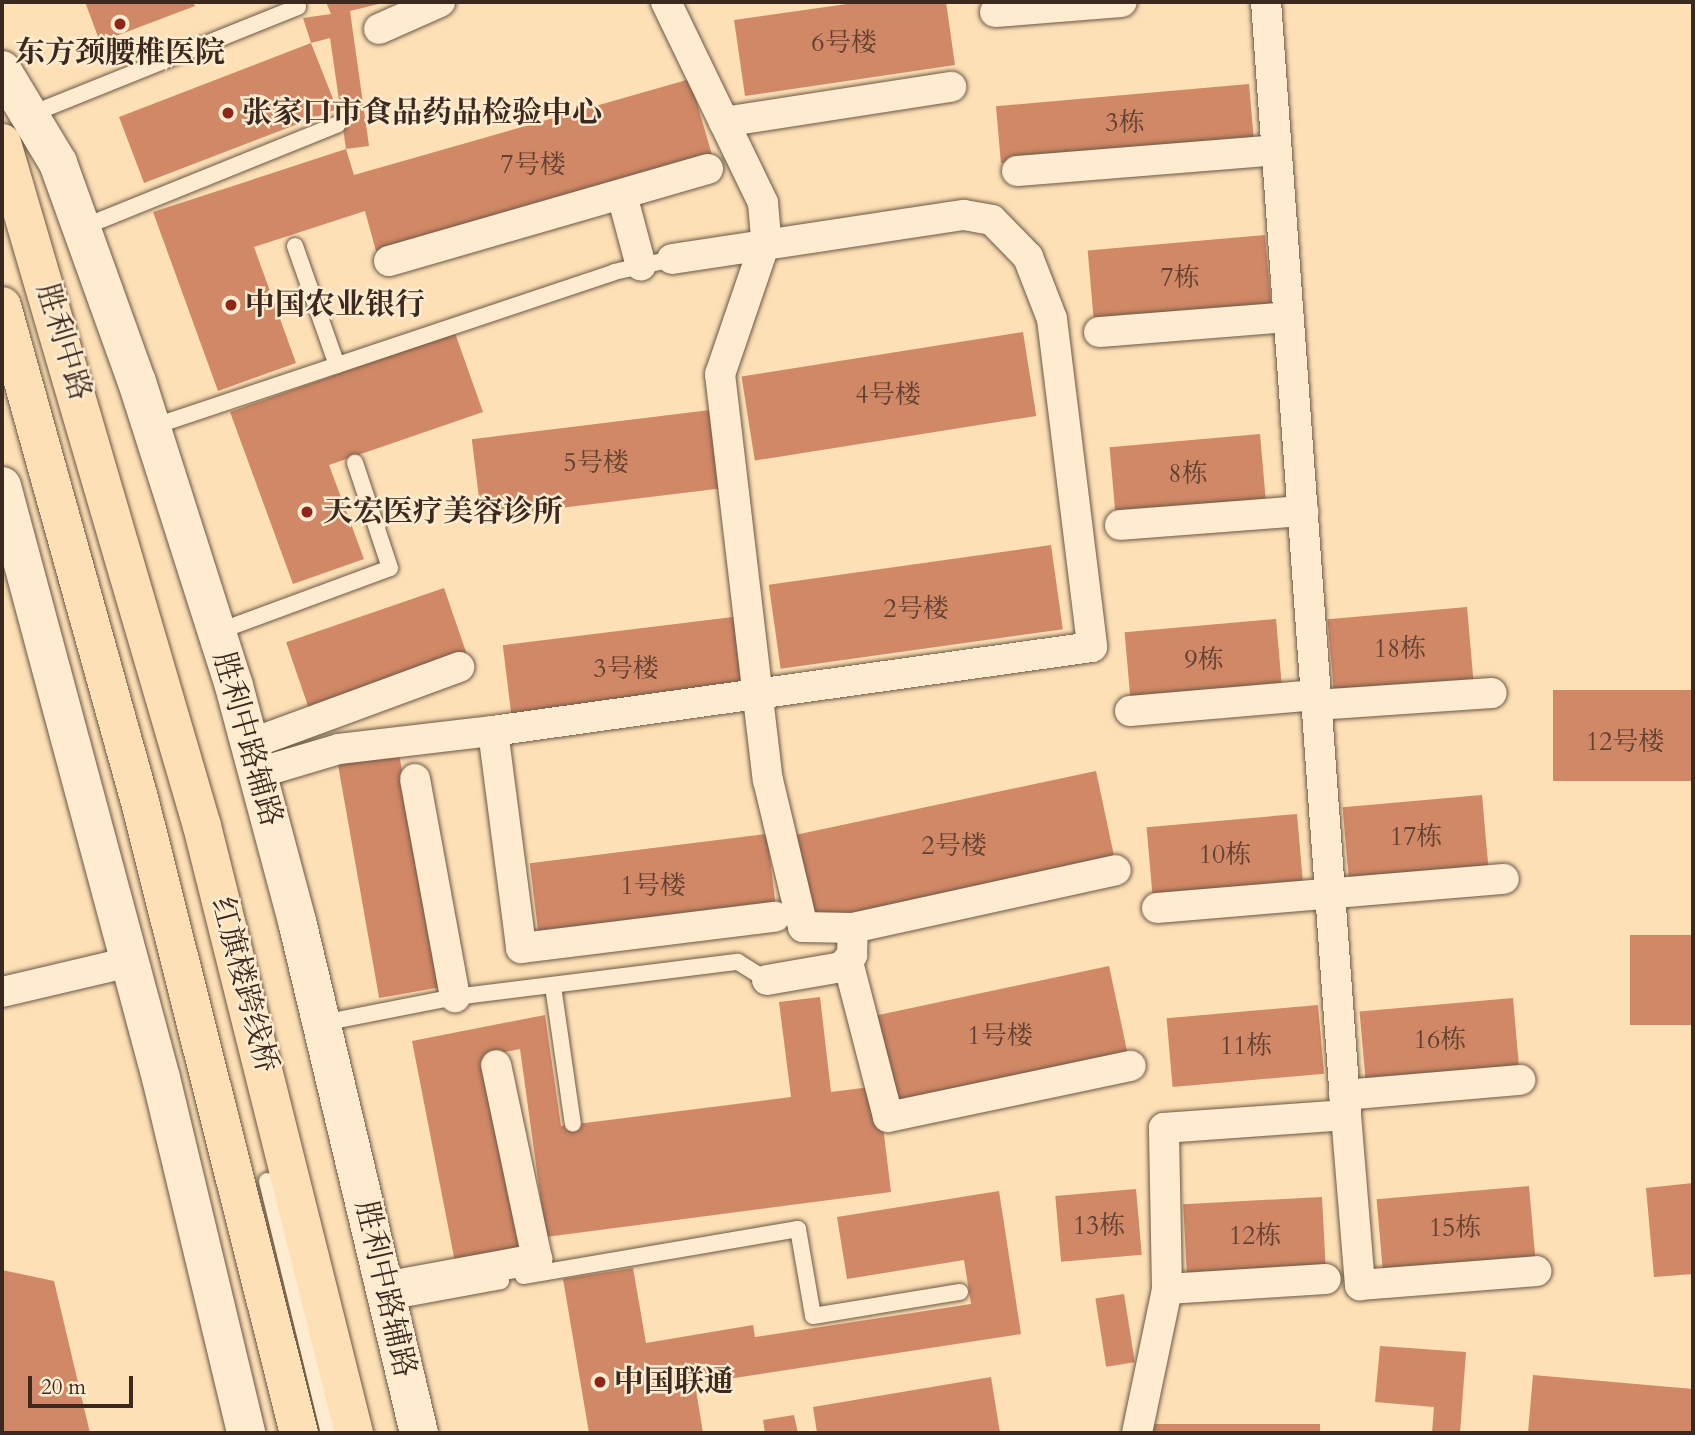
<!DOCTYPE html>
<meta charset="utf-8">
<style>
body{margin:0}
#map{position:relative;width:1695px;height:1435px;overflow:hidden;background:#fde0b6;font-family:Cardo,"Noto Serif SC",serif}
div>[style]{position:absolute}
.building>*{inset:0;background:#d08866;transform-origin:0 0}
.roads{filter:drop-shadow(0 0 2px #6c5745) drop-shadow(0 0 2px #6c5745)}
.lane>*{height:16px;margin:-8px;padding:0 8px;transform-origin:8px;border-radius:8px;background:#feebd0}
.street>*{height:30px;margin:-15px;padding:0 15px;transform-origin:15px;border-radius:15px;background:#feebd0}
.secondary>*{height:38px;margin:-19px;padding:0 19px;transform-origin:19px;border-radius:19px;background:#feebd0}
.highway>*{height:38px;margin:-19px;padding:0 19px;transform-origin:19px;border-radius:19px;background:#fde0b6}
.dots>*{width:19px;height:19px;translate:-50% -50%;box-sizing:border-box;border:4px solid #feebd0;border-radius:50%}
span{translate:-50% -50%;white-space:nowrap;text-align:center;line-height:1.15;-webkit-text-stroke:5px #feebd0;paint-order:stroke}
.number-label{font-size:26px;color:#604131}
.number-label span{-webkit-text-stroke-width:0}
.poi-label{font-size:30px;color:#3b291f;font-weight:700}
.left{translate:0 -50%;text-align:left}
.street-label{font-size:30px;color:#3b291f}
.frame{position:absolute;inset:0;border:4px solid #3b291f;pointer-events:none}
.scale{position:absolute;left:28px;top:1376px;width:105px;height:32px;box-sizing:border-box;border:4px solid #3b291f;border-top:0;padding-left:9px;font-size:21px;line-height:24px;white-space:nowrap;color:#3b291f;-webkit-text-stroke:5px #feebd0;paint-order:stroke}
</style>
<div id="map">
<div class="building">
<i style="clip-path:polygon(85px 2px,193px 2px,195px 6px,100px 42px)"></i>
<i style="clip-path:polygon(326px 2px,387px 2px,350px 11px,369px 146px,346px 149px,354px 175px,690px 79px,712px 155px,376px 251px,365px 211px,254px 247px,296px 363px,218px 391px,153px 212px,346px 149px,330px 38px,311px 43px,337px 109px,144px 183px,119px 117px,311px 43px,303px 18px,331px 14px)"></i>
<i style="clip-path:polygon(861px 2px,946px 2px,955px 65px,745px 96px,734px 20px)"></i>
<i style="left:1249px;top:84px;width:57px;height:254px;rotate:85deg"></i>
<i style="left:1265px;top:235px;width:71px;height:178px;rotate:85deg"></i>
<i style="left:1023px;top:332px;width:85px;height:285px;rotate:81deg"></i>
<i style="clip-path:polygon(455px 333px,483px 412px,329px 465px,364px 559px,293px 584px,230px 412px)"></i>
<i style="left:710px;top:410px;width:79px;height:240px;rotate:83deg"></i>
<i style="left:1260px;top:434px;width:68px;height:151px;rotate:85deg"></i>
<i style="left:1051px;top:545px;width:85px;height:285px;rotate:82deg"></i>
<i style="left:444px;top:588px;width:69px;height:167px;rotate:71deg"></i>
<i style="left:1467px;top:607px;width:73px;height:140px;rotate:85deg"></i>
<i style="left:741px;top:616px;width:78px;height:240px;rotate:83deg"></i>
<i style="left:1276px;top:619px;width:68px;height:152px;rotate:85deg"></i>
<i style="left:1693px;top:690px;width:91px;height:140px;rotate:90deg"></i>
<i style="left:398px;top:748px;width:243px;height:62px;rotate:80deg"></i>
<i style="left:1096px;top:771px;width:88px;height:310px;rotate:78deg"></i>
<i style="left:1482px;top:795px;width:73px;height:140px;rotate:85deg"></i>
<i style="left:1297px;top:814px;width:69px;height:151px;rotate:85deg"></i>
<i style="left:767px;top:834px;width:78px;height:239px;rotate:83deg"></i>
<i style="left:1693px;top:935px;width:90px;height:63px;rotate:90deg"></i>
<i style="left:1109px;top:966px;width:89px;height:244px;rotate:78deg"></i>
<i style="clip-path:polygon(820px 997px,831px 1092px,878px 1086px,891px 1192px,546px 1237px,520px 1049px,486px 1056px,524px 1248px,455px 1262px,412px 1041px,545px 1015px,561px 1126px,791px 1097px,779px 1002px)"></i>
<i style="left:1513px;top:998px;width:72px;height:154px;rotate:85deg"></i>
<i style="left:1318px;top:1005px;width:69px;height:152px;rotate:85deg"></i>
<i style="clip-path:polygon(1693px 1183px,1693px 1274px,1654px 1277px,1646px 1188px)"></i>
<i style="left:1529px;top:1186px;width:71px;height:153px;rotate:85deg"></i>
<i style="left:1136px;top:1189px;width:66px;height:81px;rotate:85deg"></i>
<i style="clip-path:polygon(999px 1191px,1021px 1334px,695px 1384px,703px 1433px,589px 1433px,563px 1279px,633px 1268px,646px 1343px,753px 1325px,755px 1337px,971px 1304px,964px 1260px,847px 1279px,837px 1217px)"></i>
<i style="left:1322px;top:1197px;width:68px;height:139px;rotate:87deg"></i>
<i style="clip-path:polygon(2px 1270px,54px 1281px,90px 1433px,2px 1433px)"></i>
<i style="left:1124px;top:1294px;width:69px;height:29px;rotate:81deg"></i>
<i style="clip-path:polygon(1380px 1346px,1466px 1352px,1460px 1433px,1432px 1433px,1434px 1407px,1375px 1402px)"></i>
<i style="clip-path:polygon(1533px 1375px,1693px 1389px,1693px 1433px,1528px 1433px)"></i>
<i style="clip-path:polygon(991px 1377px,1000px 1433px,817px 1433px,813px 1407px)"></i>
<i style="clip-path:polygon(794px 1415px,798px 1433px,765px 1433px,763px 1420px)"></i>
<i style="left:1146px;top:1424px;width:174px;height:9px"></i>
</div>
<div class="roads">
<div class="lane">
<i style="left:29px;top:115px;width:290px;rotate:-21.9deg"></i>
<i style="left:81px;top:228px;width:277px;rotate:-22deg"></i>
<i style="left:295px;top:246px;width:126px;rotate:70.6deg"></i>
<i style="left:152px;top:427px;width:487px;rotate:-18.5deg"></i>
<i style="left:614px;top:272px;width:59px;rotate:-12.6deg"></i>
<i style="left:217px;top:632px;width:184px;rotate:-20.3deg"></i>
<i style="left:390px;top:568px;width:111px;rotate:-108.4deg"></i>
<i style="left:553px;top:986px;width:139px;rotate:81.8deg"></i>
<i style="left:322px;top:1023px;width:136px;rotate:-11.1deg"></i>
<i style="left:455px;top:997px;width:285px;rotate:-7.1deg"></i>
<i style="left:738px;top:962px;width:34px;rotate:32deg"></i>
<i style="left:267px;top:1181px;width:260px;rotate:76.2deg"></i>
<i style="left:523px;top:1276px;width:279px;rotate:-9.7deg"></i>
<i style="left:798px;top:1229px;width:88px;rotate:80.2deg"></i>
<i style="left:813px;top:1316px;width:149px;rotate:-9.3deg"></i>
<i style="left:388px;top:1302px;width:115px;rotate:-10.5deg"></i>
</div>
<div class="street">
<i style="left:666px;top:2px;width:223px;rotate:64.2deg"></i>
<i style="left:763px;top:203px;width:37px;rotate:85deg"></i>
<i style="left:766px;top:240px;width:142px;rotate:108.9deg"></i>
<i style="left:720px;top:374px;width:409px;rotate:83.3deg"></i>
<i style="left:768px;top:780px;width:151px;rotate:76.6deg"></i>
<i style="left:803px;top:927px;width:50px;rotate:1.1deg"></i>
<i style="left:995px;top:12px;width:127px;rotate:-4.5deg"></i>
<i style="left:379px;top:29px;width:67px;rotate:-23.9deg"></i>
<i style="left:724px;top:122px;width:230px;rotate:-8.8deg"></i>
<i style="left:1017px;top:171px;width:260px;rotate:-4.6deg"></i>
<i style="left:622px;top:195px;width:73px;rotate:75deg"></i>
<i style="left:672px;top:259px;width:295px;rotate:-8.6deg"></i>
<i style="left:964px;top:215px;width:28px;rotate:10deg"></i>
<i style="left:992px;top:220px;width:52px;rotate:45.8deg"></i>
<i style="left:1028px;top:257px;width:66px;rotate:68.8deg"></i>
<i style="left:1052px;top:319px;width:330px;rotate:83deg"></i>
<i style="left:1092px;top:647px;width:605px;rotate:172.02deg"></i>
<i style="left:493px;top:731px;width:219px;rotate:82.6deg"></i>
<i style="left:521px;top:948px;width:256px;rotate:-7deg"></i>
<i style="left:389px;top:261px;width:332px;rotate:-16.1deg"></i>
<i style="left:1099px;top:332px;width:190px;rotate:-4.5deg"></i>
<i style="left:1120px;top:525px;width:184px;rotate:-4.4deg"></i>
<i style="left:1316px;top:705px;width:176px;rotate:-3.9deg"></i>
<i style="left:1130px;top:711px;width:187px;rotate:-4.9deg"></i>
<i style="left:250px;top:744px;width:223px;rotate:-20.2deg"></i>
<i style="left:258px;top:773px;width:84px;rotate:-16.5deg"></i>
<i style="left:339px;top:749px;width:155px;rotate:-6.7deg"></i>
<i style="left:415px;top:779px;width:222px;rotate:79.6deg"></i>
<i style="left:1157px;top:908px;width:348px;rotate:-4.8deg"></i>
<i style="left:848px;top:962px;width:160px;rotate:75.5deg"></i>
<i style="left:888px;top:1117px;width:248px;rotate:-11.9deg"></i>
<i style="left:767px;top:980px;width:76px;rotate:-9.8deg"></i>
<i style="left:842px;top:967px;width:16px;rotate:-50deg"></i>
<i style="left:852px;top:955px;width:27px;rotate:-88deg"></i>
<i style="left:853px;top:928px;width:269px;rotate:-12.4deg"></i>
<i style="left:2px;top:992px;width:131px;rotate:-13.2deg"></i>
<i style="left:1344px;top:1095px;width:177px;rotate:-4.9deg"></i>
<i style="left:1346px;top:1115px;width:171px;rotate:85.3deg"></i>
<i style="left:1360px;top:1285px;width:177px;rotate:-4.5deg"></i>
<i style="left:384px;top:1287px;width:156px;rotate:-10.4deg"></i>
<i style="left:537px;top:1259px;width:198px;rotate:-101.9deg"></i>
<i style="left:1167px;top:1289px;width:159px;rotate:-3.6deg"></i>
<i style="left:1137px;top:1433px;width:147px;rotate:-78.2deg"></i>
<i style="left:1167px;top:1289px;width:161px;rotate:-91.1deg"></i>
<i style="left:1164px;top:1128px;width:182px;rotate:-4.1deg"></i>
<i style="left:1346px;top:1115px;width:1116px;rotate:-94.11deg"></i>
</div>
<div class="secondary">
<i style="left:2px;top:70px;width:109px;rotate:58.9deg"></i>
<i style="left:58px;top:163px;width:233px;rotate:70.2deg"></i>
<i style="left:137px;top:382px;width:319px;rotate:72.3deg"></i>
<i style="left:234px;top:686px;width:243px;rotate:75deg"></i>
<i style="left:297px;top:921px;width:526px;rotate:76.6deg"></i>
<i style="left:2px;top:486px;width:613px;rotate:74.97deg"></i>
<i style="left:161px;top:1078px;width:365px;rotate:76.5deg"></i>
</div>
<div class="highway">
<i style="left:2px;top:143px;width:712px;rotate:73.68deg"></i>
<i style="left:202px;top:826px;width:626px;rotate:75.94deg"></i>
<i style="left:2px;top:306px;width:515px;rotate:74.45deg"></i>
<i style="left:140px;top:802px;width:651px;rotate:75.86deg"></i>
</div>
</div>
<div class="dots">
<i style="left:120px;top:24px;background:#8f2418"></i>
<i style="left:228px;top:113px;background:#8f2418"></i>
<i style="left:231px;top:305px;background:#8f2418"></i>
<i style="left:307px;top:512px;background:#8f2418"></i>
<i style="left:600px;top:1382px;background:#8f2418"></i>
</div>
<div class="number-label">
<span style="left:844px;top:43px">6号楼</span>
<span style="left:1125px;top:123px">3栋</span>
<span style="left:533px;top:165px">7号楼</span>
<span style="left:1180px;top:278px">7栋</span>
<span style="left:888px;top:395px">4号楼</span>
<span style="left:596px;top:463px">5号楼</span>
<span style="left:1188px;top:474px">8栋</span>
<span style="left:916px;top:609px">2号楼</span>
<span style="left:1400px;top:649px">18栋</span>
<span style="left:1204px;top:660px">9栋</span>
<span style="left:626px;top:669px">3号楼</span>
<span style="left:1625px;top:742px">12号楼</span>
<span style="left:1416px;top:837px">17栋</span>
<span style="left:954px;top:846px">2号楼</span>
<span style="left:1225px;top:855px">10栋</span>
<span style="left:653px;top:886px">1号楼</span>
<span style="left:1000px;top:1036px">1号楼</span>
<span style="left:1440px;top:1040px">16栋</span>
<span style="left:1246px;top:1046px">11栋</span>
<span style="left:1099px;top:1226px">13栋</span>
<span style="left:1455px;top:1228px">15栋</span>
<span style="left:1255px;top:1236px">12栋</span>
</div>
<div class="poi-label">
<span style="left:120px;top:53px">东方颈腰椎医院</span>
<span class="left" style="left:242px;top:113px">张家口市食品药品检验中心</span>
<span class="left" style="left:245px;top:305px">中国农业银行</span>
<span class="left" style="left:323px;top:512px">天宏医疗美容诊所</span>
<span class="left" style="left:614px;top:1382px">中国联通</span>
</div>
<div class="street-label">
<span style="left:63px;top:342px;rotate:73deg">胜利中路</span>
<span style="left:247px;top:739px;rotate:74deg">胜利中路辅路</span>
<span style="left:244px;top:985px;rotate:75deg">红旗楼跨线桥</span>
<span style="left:385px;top:1289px;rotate:77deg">胜利中路辅路</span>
</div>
<div class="frame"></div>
<div class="scale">20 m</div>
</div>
